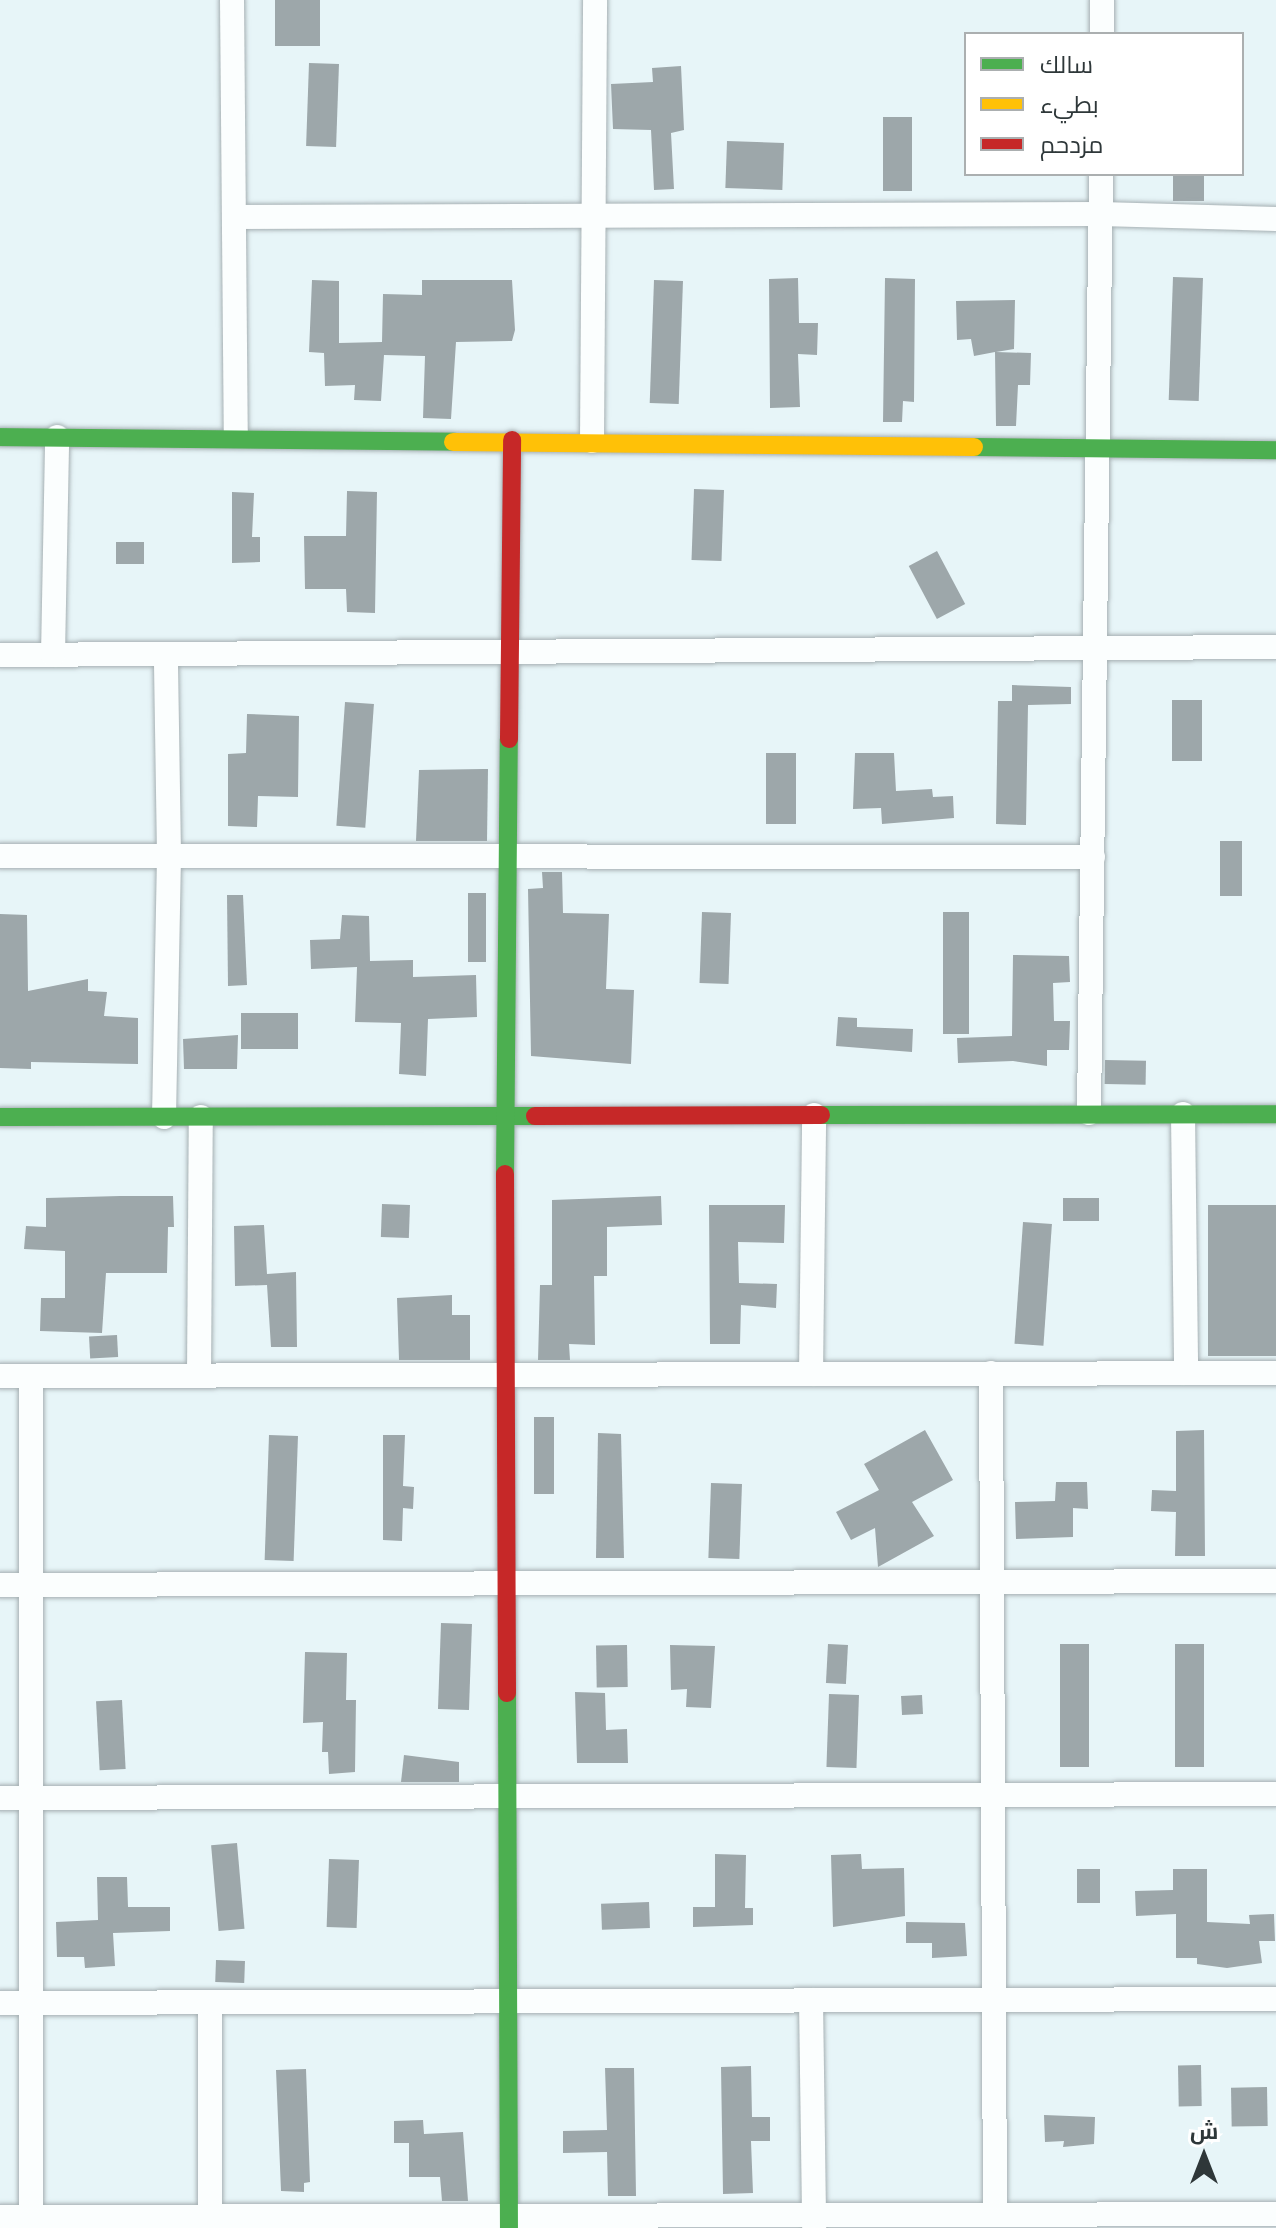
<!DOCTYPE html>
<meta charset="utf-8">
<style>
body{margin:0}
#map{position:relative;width:1276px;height:2228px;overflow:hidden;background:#e7f5f8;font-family:Arial,Cairo,sans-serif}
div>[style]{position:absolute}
.building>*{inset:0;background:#9da7aa;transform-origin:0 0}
.roads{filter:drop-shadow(0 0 2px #a6b0b3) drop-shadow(0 0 2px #a6b0b3)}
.street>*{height:24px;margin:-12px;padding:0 12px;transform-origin:12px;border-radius:12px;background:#fbfefe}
.fast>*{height:18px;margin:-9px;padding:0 9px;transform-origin:9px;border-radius:9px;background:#4caf50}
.slow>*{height:18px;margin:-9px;padding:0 9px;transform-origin:9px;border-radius:9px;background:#ffc107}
.jam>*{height:18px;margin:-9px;padding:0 9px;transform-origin:9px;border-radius:9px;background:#c62828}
span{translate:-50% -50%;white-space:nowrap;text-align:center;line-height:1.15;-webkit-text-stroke:8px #fff;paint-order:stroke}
.legend{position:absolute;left:964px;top:32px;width:280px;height:144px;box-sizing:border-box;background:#fff;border:2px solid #abafb0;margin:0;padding:10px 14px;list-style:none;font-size:24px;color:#2e3739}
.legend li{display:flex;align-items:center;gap:16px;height:40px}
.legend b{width:40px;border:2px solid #abafb0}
.north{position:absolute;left:1164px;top:2116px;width:80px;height:80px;-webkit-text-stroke:6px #fff;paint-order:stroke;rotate:0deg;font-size:22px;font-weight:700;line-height:32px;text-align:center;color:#2e3739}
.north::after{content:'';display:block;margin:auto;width:28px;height:36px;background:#2e3739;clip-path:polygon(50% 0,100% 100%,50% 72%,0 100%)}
</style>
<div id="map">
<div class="building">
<i style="left:275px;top:0;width:45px;height:46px"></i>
<i style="left:309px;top:63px;width:30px;height:83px;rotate:2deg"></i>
<i style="clip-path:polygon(681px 66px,684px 130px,671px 133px,674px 189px,654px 190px,651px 130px,613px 129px,611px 84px,653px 82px,652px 68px)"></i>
<i style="left:883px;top:117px;width:29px;height:74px"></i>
<i style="left:727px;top:141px;width:57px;height:47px;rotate:2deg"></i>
<i style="left:1173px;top:174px;width:31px;height:27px"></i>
<i style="left:1173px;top:277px;width:30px;height:123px;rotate:2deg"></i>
<i style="clip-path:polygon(798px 278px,799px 323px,818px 323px,817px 355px,798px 354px,800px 407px,770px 408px,769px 279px)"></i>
<i style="clip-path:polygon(885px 278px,915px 279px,914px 402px,903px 401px,902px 422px,883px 422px)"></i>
<i style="clip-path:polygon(312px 280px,339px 281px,339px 343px,382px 342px,383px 294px,422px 295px,422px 280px,512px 280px,515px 330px,512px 341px,456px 342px,451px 419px,423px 418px,425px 356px,384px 355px,381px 401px,354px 400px,355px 385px,325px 386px,324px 353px,309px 352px)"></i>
<i style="left:654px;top:280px;width:29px;height:123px;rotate:2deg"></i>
<i style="clip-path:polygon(1015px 300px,1014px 349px,996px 352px,1031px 353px,1030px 385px,1018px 385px,1016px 426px,996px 426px,995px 352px,974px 356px,971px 339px,957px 340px,956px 301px)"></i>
<i style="left:694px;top:489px;width:30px;height:71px;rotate:2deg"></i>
<i style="clip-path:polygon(347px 491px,377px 492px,375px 613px,347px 612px,346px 589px,305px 589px,304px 536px,346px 536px)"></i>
<i style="clip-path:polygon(232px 492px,254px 493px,252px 537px,260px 537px,260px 562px,232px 563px)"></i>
<i style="left:116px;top:542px;width:28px;height:22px"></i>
<i style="left:937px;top:551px;width:60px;height:32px;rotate:62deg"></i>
<i style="clip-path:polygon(1012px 685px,1071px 687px,1071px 704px,1028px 705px,1026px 825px,996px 824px,998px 701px,1012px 701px)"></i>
<i style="left:1172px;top:700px;width:30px;height:61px"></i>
<i style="left:345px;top:702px;width:29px;height:124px;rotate:4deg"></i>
<i style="clip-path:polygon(247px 714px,299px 716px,298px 797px,258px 796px,257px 827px,228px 826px,228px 754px,246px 753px)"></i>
<i style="left:766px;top:753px;width:30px;height:71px"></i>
<i style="clip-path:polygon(855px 753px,894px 753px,896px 791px,932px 789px,933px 797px,953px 796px,954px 818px,882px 824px,881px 808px,853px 809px)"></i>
<i style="clip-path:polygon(483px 769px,488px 769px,487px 841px,416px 841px,419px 770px)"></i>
<i style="left:1220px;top:841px;width:22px;height:55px"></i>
<i style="clip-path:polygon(542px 872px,562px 872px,563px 913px,609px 914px,606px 989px,634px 990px,631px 1064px,531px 1056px,528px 889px,543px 888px)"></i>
<i style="left:486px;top:893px;width:69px;height:18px;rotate:90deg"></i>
<i style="clip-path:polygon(227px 895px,243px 895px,247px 985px,228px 986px)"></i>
<i style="left:702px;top:912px;width:29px;height:71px;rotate:2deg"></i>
<i style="left:943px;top:912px;width:26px;height:122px"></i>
<i style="clip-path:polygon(0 914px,27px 915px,28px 991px,88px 979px,88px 991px,107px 992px,104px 1016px,138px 1018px,138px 1064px,31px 1062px,31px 1069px,0 1068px)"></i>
<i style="clip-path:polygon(342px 915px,369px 916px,370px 961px,413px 960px,413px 977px,476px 975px,477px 1017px,428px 1019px,426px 1076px,399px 1074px,401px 1023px,355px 1022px,357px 967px,311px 969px,310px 940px,340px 939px)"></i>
<i style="clip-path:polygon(1013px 955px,1069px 956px,1070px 982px,1053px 983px,1054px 1021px,1070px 1021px,1069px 1050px,1047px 1050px,1047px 1066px,1013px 1061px,958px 1063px,957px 1038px,1012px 1036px)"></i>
<i style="left:241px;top:1013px;width:57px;height:36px"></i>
<i style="clip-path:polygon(838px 1017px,857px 1018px,857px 1027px,913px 1029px,912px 1052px,836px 1046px)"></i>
<i style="clip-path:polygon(238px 1035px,237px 1069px,184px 1069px,183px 1039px)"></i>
<i style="left:1105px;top:1060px;width:41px;height:24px;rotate:1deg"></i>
<i style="clip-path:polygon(120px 1196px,173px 1196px,174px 1227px,168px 1227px,167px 1273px,106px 1273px,102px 1333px,40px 1331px,41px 1298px,65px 1298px,65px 1251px,24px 1249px,26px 1226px,46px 1227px,46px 1198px)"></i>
<i style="clip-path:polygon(661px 1196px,662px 1225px,607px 1227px,607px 1276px,594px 1276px,595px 1345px,569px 1344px,570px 1360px,538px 1360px,540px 1285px,552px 1285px,552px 1200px)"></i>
<i style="left:1063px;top:1198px;width:36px;height:23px"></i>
<i style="left:382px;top:1204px;width:28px;height:33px;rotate:2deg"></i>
<i style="clip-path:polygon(709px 1205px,785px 1205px,784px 1243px,738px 1242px,739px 1283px,777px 1284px,776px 1308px,741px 1305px,740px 1344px,710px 1344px)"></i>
<i style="left:1208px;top:1205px;width:68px;height:151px"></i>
<i style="left:1023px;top:1222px;width:29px;height:122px;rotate:4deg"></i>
<i style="clip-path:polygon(264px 1225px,267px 1274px,296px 1272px,297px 1347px,271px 1347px,267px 1285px,235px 1286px,234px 1226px)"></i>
<i style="clip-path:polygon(452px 1295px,452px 1315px,470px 1315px,470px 1360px,399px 1360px,397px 1298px)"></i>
<i style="left:117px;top:1335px;width:22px;height:28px;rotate:87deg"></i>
<i style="left:534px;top:1417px;width:20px;height:77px"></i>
<i style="clip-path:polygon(925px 1430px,953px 1480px,912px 1502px,934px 1536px,878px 1567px,875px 1528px,851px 1540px,836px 1512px,879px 1490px,864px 1464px)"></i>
<i style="clip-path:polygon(1204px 1430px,1205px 1556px,1175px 1556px,1176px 1512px,1151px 1511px,1152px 1490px,1176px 1491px,1176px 1431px)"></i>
<i style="clip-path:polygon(598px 1433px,621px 1434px,624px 1558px,596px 1558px)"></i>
<i style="left:269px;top:1435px;width:29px;height:125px;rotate:2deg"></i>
<i style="clip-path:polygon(383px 1435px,405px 1435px,403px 1486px,414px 1487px,413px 1509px,403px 1508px,402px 1541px,383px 1540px)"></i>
<i style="clip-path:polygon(1056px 1482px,1087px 1482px,1088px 1509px,1073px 1508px,1073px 1537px,1016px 1539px,1015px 1502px,1055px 1501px)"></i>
<i style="left:711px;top:1483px;width:31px;height:75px;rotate:2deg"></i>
<i style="left:441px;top:1623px;width:31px;height:86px;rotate:2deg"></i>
<i style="left:828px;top:1644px;width:20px;height:39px;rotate:3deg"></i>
<i style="left:1060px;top:1644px;width:29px;height:123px"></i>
<i style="left:1175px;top:1644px;width:29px;height:123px"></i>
<i style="left:627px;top:1645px;width:42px;height:31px;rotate:89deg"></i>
<i style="clip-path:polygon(670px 1645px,715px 1646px,711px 1708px,686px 1707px,687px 1689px,671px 1690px)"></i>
<i style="clip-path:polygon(305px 1652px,347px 1653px,346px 1700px,356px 1700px,355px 1772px,329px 1774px,328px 1752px,322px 1752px,323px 1722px,303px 1723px)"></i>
<i style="clip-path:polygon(575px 1692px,605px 1693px,606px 1730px,627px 1729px,628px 1763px,577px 1763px)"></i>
<i style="left:829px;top:1694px;width:30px;height:73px;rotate:2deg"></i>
<i style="left:922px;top:1695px;width:19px;height:21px;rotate:87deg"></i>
<i style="left:122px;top:1700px;width:69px;height:26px;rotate:87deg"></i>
<i style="clip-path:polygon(404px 1755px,459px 1762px,459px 1782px,401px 1782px)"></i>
<i style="left:237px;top:1843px;width:86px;height:26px;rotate:85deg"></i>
<i style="clip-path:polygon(715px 1854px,746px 1855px,745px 1908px,753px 1908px,753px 1925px,693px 1927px,693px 1907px,715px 1907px)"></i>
<i style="clip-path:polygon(861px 1854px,862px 1869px,904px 1868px,905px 1916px,833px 1927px,831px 1855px)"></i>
<i style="left:329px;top:1859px;width:30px;height:68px;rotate:2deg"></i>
<i style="left:1077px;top:1869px;width:23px;height:34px"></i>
<i style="clip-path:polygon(1173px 1869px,1207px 1869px,1207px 1922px,1250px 1924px,1249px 1915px,1274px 1914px,1275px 1941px,1259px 1941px,1262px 1963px,1227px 1968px,1197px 1964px,1197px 1958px,1176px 1958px,1176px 1914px,1136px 1916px,1135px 1891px,1173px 1890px)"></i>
<i style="clip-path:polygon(97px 1877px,127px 1877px,128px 1907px,170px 1907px,170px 1931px,113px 1933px,115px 1966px,85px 1968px,84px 1957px,57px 1957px,56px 1922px,98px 1920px)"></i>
<i style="left:649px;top:1902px;width:26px;height:48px;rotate:88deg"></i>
<i style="clip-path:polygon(906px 1922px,965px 1923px,967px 1956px,932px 1958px,932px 1943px,906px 1943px)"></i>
<i style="left:216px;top:1960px;width:29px;height:22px;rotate:2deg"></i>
<i style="left:1201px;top:2065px;width:41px;height:23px;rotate:89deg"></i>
<i style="clip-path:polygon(751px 2066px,752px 2117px,770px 2117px,770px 2141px,751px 2141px,753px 2193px,723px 2194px,721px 2067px)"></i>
<i style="clip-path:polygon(605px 2068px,634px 2068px,636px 2196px,608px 2196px,607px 2152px,563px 2153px,563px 2131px,607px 2130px)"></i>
<i style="clip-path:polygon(306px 2069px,310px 2182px,304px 2183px,304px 2192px,281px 2191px,276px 2070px)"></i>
<i style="left:1267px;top:2087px;width:39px;height:36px;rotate:89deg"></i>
<i style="clip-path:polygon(1044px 2115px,1095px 2117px,1094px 2144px,1063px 2147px,1064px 2141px,1045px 2142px)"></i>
<i style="clip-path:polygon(423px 2120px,424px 2134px,463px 2132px,468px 2201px,442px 2201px,440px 2177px,409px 2177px,409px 2143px,394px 2143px,394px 2121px)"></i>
</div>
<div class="roads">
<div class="street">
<i style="left:232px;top:0;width:436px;rotate:89.5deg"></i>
<i style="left:1102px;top:34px;width:34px;rotate:-90deg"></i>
<i style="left:234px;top:217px;width:867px;rotate:-0.2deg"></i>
<i style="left:1101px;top:214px;width:175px;rotate:1.6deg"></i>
<i style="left:592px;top:441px;width:441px;rotate:-89.6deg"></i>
<i style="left:0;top:655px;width:1276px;rotate:-0.36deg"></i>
<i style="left:53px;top:655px;width:218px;rotate:-88.9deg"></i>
<i style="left:0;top:856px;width:1093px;rotate:0.05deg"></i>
<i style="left:1089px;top:1113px;width:939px;rotate:-89.27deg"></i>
<i style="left:1183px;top:1114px;width:259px;rotate:89.3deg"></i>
<i style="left:164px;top:1117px;width:262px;rotate:-88.9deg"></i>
<i style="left:169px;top:855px;width:201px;rotate:-90.9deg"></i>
<i style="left:991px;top:1373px;width:842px;rotate:89.73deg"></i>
<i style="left:811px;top:1374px;width:259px;rotate:-89.3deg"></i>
<i style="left:199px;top:1375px;width:258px;rotate:-89.6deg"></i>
<i style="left:0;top:1376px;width:1276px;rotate:-0.13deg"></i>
<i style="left:31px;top:1376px;width:841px;rotate:90deg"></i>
<i style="left:0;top:1585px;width:1276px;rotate:-0.18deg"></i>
<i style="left:0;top:1798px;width:1276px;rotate:-0.18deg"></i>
<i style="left:811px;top:2000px;width:228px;rotate:89.2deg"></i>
<i style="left:0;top:2003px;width:1276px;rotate:-0.18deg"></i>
<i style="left:210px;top:2003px;width:225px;rotate:90deg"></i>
<i style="left:0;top:2217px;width:1276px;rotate:-0.13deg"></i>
</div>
<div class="fast">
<i style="left:0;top:437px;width:453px;rotate:0.6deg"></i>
<i style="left:974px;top:447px;width:302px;rotate:0.6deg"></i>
<i style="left:821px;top:1115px;width:455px;rotate:-0.1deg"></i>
<i style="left:0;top:1117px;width:535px;rotate:-0.11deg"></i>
<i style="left:505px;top:1174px;width:435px;rotate:-89.5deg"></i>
<i style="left:507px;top:1693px;width:535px;rotate:89.79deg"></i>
</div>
<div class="slow">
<i style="left:453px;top:442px;width:521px;rotate:0.55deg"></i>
</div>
<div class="jam">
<i style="left:509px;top:739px;width:299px;rotate:-89.4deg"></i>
<i style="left:535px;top:1116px;width:286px;rotate:-0.2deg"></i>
<i style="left:505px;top:1174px;width:519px;rotate:89.78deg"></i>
</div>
</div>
<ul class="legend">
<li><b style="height:10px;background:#4caf50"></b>سالك</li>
<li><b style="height:10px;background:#ffc107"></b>بطيء</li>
<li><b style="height:10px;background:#c62828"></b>مزدحم</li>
</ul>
<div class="north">ش</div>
</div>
